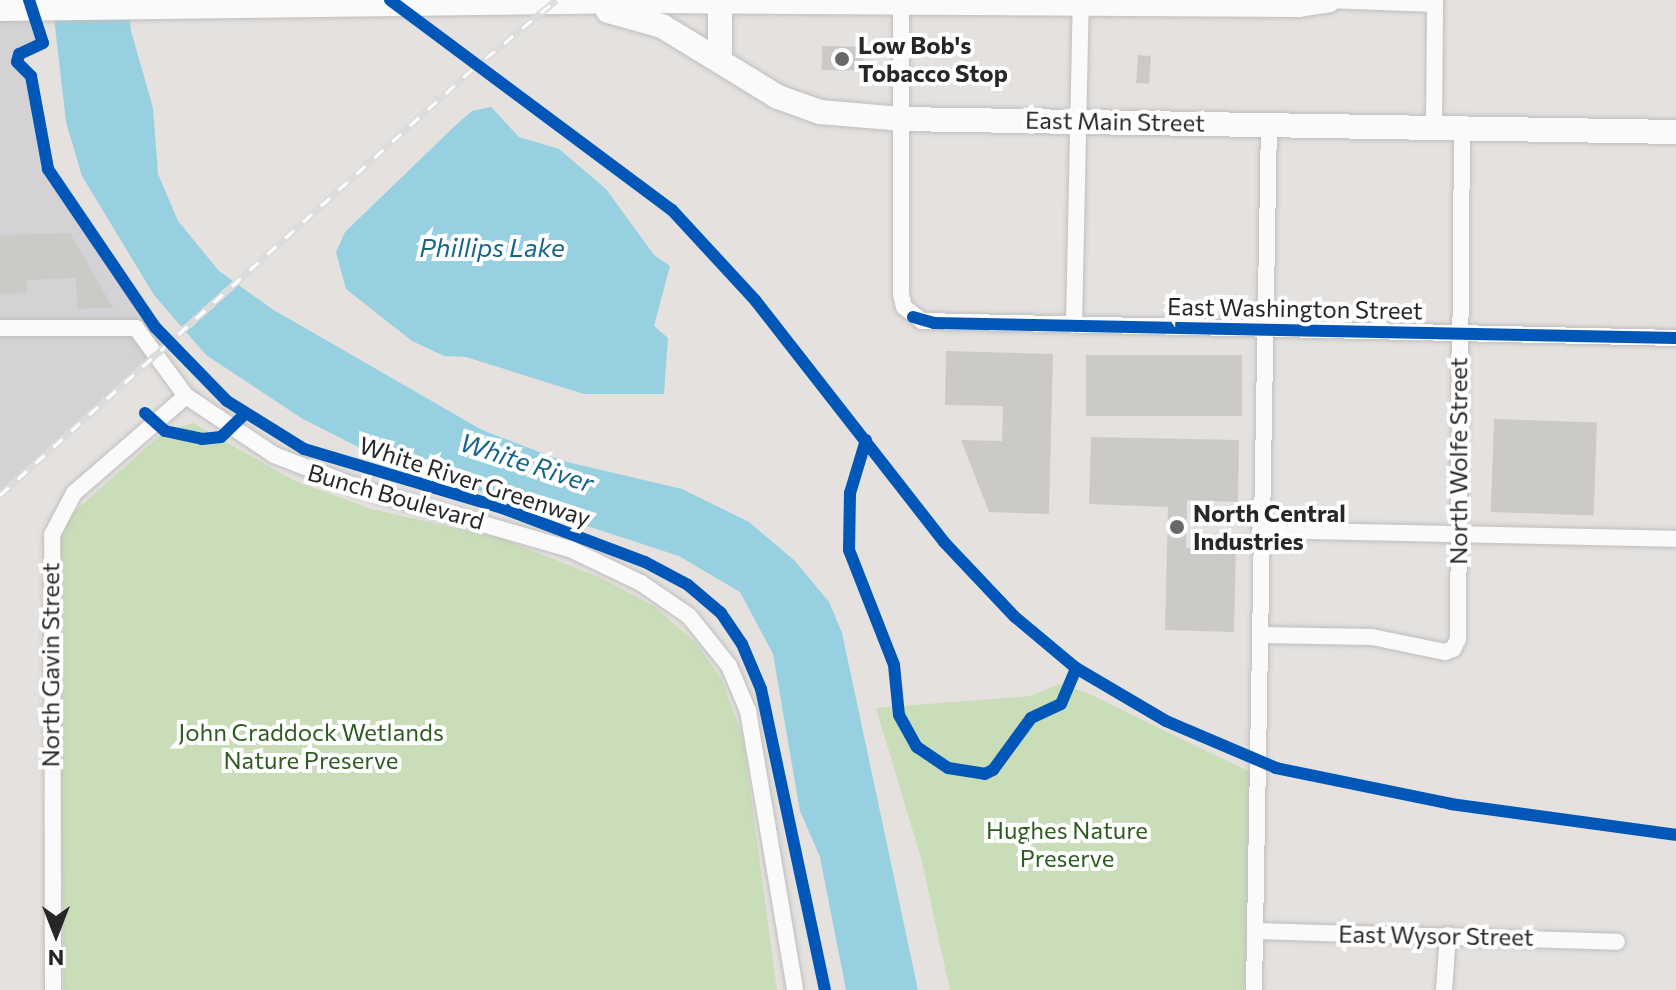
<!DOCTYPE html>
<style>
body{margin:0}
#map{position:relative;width:1676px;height:990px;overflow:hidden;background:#e4e1de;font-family:Commissioner,sans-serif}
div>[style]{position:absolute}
.industrial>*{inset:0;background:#d5d2d5}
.green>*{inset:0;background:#c9ddb9}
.water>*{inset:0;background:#97d0e0}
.building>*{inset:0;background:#cccac7;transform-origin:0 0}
.roads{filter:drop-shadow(0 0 2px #bfbebf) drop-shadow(0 0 2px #bfbebf)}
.street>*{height:16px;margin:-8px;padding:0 8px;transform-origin:8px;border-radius:8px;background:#fbfafa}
.secondary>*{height:24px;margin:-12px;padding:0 12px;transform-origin:12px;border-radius:12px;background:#fbfafa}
.rail>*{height:7px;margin-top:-3.5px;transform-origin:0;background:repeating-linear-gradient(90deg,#fff 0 12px,#dcdcdd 0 24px);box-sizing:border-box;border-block:2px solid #dcdcdd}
.cycleway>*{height:12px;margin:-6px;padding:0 6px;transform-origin:6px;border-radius:6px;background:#0057b8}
.dots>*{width:22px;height:22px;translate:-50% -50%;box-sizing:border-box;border:4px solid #fff;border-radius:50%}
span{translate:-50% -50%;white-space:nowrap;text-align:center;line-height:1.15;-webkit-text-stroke:8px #fff;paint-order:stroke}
.poi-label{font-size:24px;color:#272727;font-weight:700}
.left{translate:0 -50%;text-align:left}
.street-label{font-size:24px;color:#272727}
.park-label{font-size:24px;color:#2e5c20}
.water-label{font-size:26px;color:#1a6689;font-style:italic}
.north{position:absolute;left:16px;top:894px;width:80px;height:80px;-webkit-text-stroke:6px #fff;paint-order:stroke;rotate:180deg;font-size:22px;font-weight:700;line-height:32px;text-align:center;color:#272727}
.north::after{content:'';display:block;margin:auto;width:28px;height:36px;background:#272727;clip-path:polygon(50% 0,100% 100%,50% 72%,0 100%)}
</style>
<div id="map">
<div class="industrial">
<i style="clip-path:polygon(0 9px,34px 9px,43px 43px,19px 54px,17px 62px,31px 76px,42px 154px,106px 260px,170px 342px,0 492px)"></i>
</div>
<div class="green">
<i style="clip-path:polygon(193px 423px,293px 480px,371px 509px,500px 538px,599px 577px,654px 606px,696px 643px,722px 680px,743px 737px,777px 990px,64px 990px,58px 554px,64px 521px,165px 431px)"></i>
<i style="clip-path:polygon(1058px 684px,1085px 692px,1254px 774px,1244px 990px,950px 990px,921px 858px,876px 708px,1031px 696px)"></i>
</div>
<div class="water">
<i style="clip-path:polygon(52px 0,128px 0,131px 31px,153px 108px,158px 174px,178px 221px,219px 271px,272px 309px,482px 430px,563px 461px,682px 489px,749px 522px,795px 561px,829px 602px,842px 633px,918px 990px,846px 990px,820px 857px,800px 811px,773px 654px,740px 592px,679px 556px,382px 459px,303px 419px,206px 355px,154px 295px,82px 176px,66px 122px)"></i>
<i style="clip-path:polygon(491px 107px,519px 137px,559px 149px,606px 189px,654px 255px,670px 266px,654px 326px,668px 338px,664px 394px,584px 394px,466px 357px,444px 356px,412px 341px,346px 289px,336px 252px,345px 232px,458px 123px,472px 111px)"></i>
</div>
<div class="building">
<i style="left:822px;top:46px;width:41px;height:24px;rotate:1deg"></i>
<i style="left:1138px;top:55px;width:13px;height:28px;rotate:4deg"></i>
<i style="clip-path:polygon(70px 233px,113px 308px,77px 309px,76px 278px,27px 280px,27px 293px,0 294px,0 235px)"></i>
<i style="clip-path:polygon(946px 351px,1053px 354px,1049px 514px,989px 512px,961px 440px,1002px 441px,1003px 406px,945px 405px)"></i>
<i style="left:1086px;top:355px;width:156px;height:61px"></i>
<i style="left:1494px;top:419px;width:103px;height:93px;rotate:2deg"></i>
<i style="clip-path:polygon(1091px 437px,1239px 440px,1238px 502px,1187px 500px,1186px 548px,1236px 549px,1234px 632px,1165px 630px,1168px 507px,1089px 504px)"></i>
</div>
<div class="roads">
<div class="street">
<i style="left:901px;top:0;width:294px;rotate:90deg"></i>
<i style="left:901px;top:294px;width:13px;rotate:77deg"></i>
<i style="left:904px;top:307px;width:23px;rotate:38deg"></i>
<i style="left:922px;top:321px;width:754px;rotate:1.29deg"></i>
<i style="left:1327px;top:0;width:108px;rotate:2.1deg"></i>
<i style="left:1434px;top:126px;width:126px;rotate:-89.5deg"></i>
<i style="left:1074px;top:325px;width:325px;rotate:-88.8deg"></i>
<i style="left:0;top:328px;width:136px"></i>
<i style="left:136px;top:328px;width:84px;rotate:53.7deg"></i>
<i style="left:186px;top:396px;width:106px;rotate:33.8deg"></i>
<i style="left:274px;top:455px;width:97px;rotate:21deg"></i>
<i style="left:365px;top:490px;width:213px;rotate:16.1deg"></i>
<i style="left:570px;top:549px;width:79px;rotate:25.6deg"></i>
<i style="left:641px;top:583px;width:58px;rotate:34.5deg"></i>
<i style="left:689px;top:616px;width:64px;rotate:51.3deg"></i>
<i style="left:729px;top:666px;width:49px;rotate:67.1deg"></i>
<i style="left:748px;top:711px;width:283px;rotate:80.4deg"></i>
<i style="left:1260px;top:530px;width:416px;rotate:1.2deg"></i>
<i style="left:1261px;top:635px;width:111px;rotate:1deg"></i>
<i style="left:1372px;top:637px;width:75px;rotate:11.6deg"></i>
<i style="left:1445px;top:652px;width:9px;rotate:-21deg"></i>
<i style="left:1453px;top:649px;width:11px;rotate:-63deg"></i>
<i style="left:1458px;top:639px;width:512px;rotate:-89.55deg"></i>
<i style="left:1255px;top:931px;width:362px;rotate:1.7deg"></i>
<i style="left:53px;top:990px;width:455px;rotate:-90.1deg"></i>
<i style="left:52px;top:535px;width:47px;rotate:-62.4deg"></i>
<i style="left:74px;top:493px;width:148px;rotate:-40.9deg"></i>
<i style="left:1254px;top:990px;width:866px;rotate:-89.01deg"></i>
<i style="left:1444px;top:990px;width:55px;rotate:-85.8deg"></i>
</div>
<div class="secondary">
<i style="left:0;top:9px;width:645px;rotate:-0.71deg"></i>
<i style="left:645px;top:1px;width:654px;rotate:0.35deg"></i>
<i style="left:1299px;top:5px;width:30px;rotate:-9deg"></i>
<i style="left:608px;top:11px;width:56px;rotate:15.5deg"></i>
<i style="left:662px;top:26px;width:136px;rotate:31.5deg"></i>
<i style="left:778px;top:97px;width:45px;rotate:19.7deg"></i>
<i style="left:820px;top:112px;width:81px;rotate:4.9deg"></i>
<i style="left:901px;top:119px;width:775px;rotate:0.96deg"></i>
<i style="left:720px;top:60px;width:58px;rotate:-90deg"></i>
</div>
</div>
<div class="rail">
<i style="left:0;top:495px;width:629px;rotate:-42.03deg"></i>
<i style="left:467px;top:74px;width:116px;rotate:-39.7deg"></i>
</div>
<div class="cycleway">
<i style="left:29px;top:0;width:45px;rotate:72deg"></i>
<i style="left:43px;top:43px;width:26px;rotate:155deg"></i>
<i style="left:19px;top:54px;width:8px;rotate:104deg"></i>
<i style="left:17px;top:62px;width:20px;rotate:45deg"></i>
<i style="left:31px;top:76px;width:95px;rotate:79.6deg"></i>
<i style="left:48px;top:169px;width:191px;rotate:55.9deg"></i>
<i style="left:155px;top:327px;width:103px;rotate:45.8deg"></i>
<i style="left:227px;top:401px;width:91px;rotate:31.9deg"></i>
<i style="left:304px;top:449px;width:207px;rotate:16.6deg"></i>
<i style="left:502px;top:508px;width:153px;rotate:20.7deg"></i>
<i style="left:645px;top:562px;width:49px;rotate:28.1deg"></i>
<i style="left:688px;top:585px;width:43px;rotate:40.3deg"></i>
<i style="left:721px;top:613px;width:37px;rotate:56deg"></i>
<i style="left:742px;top:644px;width:49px;rotate:67.1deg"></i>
<i style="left:761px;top:689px;width:308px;rotate:78deg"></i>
<i style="left:390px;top:0;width:352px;rotate:36.7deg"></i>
<i style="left:672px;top:210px;width:122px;rotate:47.3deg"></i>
<i style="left:755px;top:300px;width:307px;rotate:52deg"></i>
<i style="left:944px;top:542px;width:103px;rotate:46.6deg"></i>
<i style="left:1015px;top:617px;width:80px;rotate:39.9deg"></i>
<i style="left:1076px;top:668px;width:104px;rotate:30.5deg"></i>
<i style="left:1166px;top:721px;width:120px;rotate:23.1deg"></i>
<i style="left:1276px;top:768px;width:179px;rotate:11.6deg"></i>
<i style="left:1451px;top:804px;width:227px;rotate:7.8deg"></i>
<i style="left:913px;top:317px;width:22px;rotate:16deg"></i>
<i style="left:934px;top:323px;width:742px;rotate:1.16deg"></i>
<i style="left:145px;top:413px;width:27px;rotate:42deg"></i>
<i style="left:165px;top:431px;width:38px;rotate:12deg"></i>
<i style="left:202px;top:439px;width:19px;rotate:-6deg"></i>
<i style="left:221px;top:437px;width:32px;rotate:-44deg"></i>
<i style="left:866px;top:440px;width:55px;rotate:106.8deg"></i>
<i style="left:850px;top:493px;width:57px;rotate:91deg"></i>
<i style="left:849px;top:550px;width:123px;rotate:68.6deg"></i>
<i style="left:894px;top:665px;width:50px;rotate:84.3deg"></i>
<i style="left:899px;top:715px;width:37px;rotate:61deg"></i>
<i style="left:917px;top:747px;width:37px;rotate:34deg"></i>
<i style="left:948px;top:768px;width:37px;rotate:9deg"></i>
<i style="left:985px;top:774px;width:9px;rotate:-27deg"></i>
<i style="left:993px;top:770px;width:64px;rotate:-53.8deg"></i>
<i style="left:1031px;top:718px;width:33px;rotate:-25deg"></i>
<i style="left:1061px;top:704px;width:39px;rotate:-67deg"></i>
</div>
<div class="dots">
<i style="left:842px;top:59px;background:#696867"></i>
<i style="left:1177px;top:527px;background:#696867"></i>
</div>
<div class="poi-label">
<span class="left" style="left:858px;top:59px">Low Bob's<br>Tobacco Stop</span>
<span class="left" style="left:1193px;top:527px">North Central<br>Industries</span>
</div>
<div class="street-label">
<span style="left:1115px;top:121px;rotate:1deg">East Main Street</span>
<span style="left:1295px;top:308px;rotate:1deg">East Washington Street</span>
<span style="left:1458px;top:461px;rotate:-90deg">North Wolfe Street</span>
<span style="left:475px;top:481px;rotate:18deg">White River Greenway</span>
<span style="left:396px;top:496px;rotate:16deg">Bunch Boulevard</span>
<span style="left:50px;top:665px;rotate:-90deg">North Gavin Street</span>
<span style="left:1436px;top:935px;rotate:1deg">East Wysor Street</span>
</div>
<div class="park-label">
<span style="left:311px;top:746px">John Craddock Wetlands<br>Nature Preserve</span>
<span style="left:1067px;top:844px">Hughes Nature<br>Preserve</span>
</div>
<div class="water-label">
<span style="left:492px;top:247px">Phillips Lake</span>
<span style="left:527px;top:462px;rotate:18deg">White River</span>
</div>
<div class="north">N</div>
</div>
